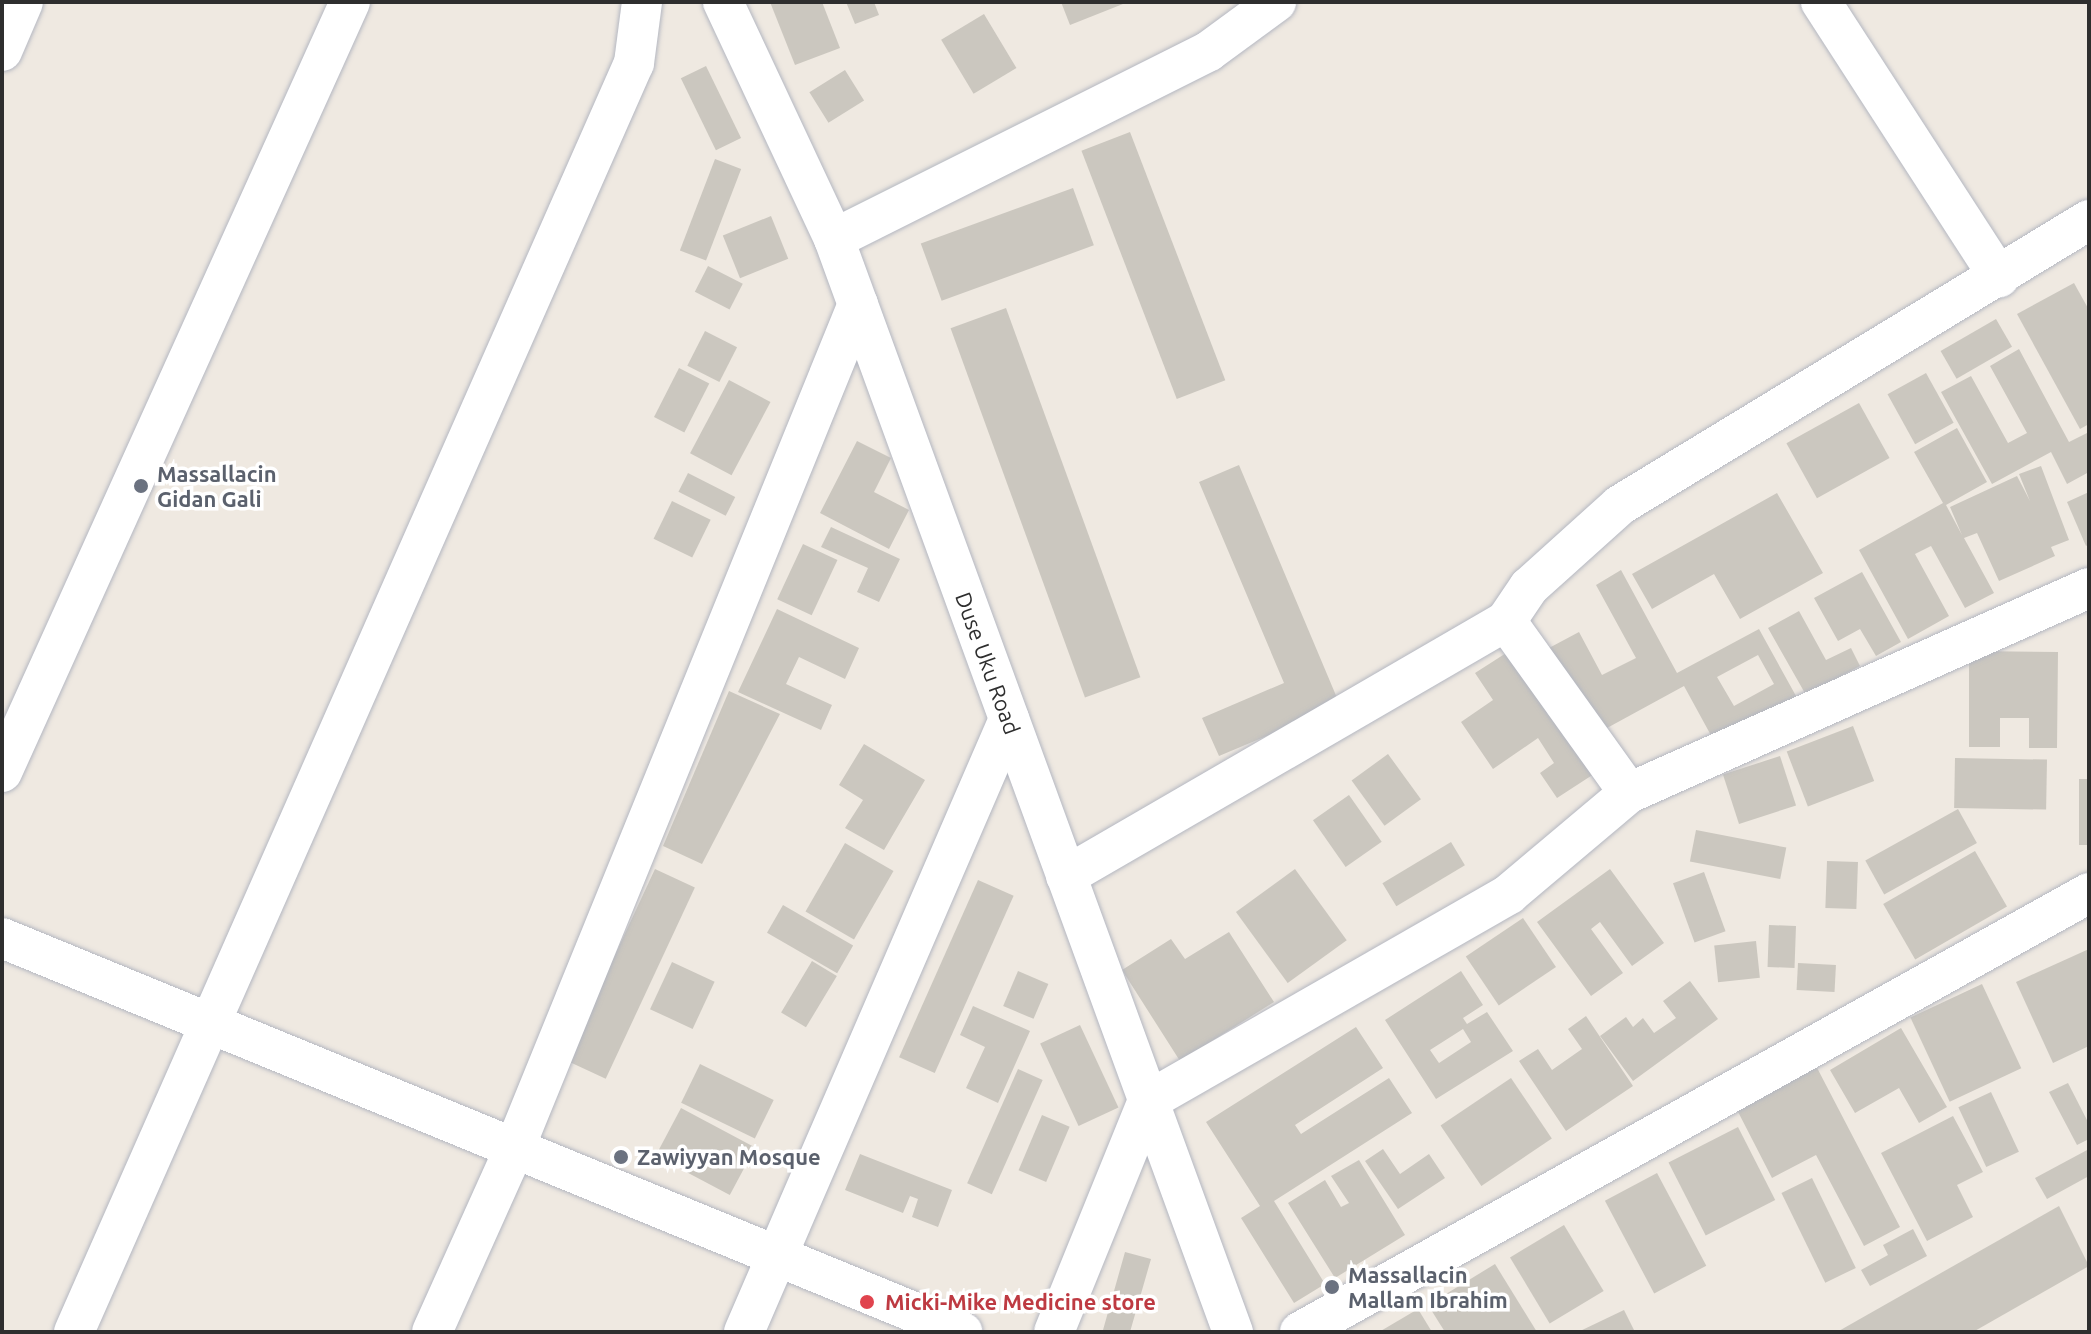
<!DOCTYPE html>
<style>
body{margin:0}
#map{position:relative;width:2091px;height:1334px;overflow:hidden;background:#efe9e1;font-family:Ubuntu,sans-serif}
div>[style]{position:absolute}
.building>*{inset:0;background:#cbc7bf;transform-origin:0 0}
.roads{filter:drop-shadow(0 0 2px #b4b7c1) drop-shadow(0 0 2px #b4b7c1)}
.minor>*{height:40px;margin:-20px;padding:0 20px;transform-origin:20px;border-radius:20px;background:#fff}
.dots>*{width:22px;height:22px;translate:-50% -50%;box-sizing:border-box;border:4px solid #fff;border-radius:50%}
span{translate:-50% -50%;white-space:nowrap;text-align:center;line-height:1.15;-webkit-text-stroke:7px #fff;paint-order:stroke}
.worship-label{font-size:22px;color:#5b616d;font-weight:700}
.left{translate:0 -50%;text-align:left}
.street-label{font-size:22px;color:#2e2e2e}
.health-label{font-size:22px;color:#be3a42;font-weight:700}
.frame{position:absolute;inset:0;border:4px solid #2e2e2e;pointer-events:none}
</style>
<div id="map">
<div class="building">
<i style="clip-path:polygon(770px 2px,822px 2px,840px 48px,795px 65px)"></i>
<i style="clip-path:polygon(846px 2px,874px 2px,879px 15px,855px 24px)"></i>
<i style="clip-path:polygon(1061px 2px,1128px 2px,1070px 25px)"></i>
<i style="left:984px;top:14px;width:63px;height:50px;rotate:59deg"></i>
<i style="left:706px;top:66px;width:80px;height:28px;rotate:64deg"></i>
<i style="left:845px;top:70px;width:36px;height:42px;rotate:58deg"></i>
<i style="left:1130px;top:132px;width:266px;height:52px;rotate:69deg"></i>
<i style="left:715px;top:159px;width:28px;height:98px;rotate:21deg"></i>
<i style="left:1073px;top:188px;width:61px;height:162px;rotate:70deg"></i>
<i style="left:771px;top:216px;width:46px;height:52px;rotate:68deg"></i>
<i style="left:708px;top:266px;width:39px;height:29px;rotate:27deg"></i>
<i style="clip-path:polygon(2074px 283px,2089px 310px,2089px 424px,2080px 429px,2017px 314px)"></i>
<i style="left:1006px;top:308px;width:393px;height:59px;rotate:70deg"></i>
<i style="left:1996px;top:319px;width:32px;height:64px;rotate:60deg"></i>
<i style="left:705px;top:331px;width:36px;height:39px;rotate:27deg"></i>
<i style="clip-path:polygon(2019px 349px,2069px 442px,2089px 432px,2089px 472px,2067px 484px,2051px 452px,1992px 484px,1941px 392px,1971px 376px,2008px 443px,2027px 433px,1990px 366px)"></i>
<i style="left:679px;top:368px;width:34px;height:55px;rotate:27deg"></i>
<i style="left:1926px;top:373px;width:57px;height:44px;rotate:61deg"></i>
<i style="left:729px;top:380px;width:47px;height:83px;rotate:28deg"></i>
<i style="left:1859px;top:403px;width:63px;height:83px;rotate:61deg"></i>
<i style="clip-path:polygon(1957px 428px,1987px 482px,1946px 505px,1962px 535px,1950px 507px,2017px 476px,2030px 501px,2019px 474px,2041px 466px,2069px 540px,2051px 547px,2055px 556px,1999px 581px,1977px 533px,1964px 538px,1994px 593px,1965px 608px,1931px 546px,1915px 554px,1949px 616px,1908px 639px,1859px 550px,1943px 503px,1914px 452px)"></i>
<i style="clip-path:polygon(857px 441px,891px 458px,874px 492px,909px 510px,889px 549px,820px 513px)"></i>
<i style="clip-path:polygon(1239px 465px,1340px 705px,1219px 756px,1202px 718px,1284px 683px,1199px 482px)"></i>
<i style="left:688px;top:473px;width:53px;height:21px;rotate:27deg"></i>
<i style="clip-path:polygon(2089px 492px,2089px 544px,2086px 546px,2067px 502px)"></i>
<i style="clip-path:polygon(1777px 493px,1823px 573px,1740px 619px,1714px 574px,1652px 609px,1632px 574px)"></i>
<i style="left:672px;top:501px;width:43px;height:42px;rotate:26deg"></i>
<i style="clip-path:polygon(831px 527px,900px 559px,879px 602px,857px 592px,868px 568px,821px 547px)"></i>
<i style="left:803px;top:544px;width:38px;height:61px;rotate:25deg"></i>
<i style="clip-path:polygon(evenodd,1621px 570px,1677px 673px,1759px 629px,1801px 705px,1719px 750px,1684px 686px,1596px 734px,1549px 648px,1579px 632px,1602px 675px,1636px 658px,1596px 585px,1621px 570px,1758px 655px,1774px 684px,1734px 706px,1717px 677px,1758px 655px)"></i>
<i style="clip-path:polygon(1862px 572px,1901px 642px,1876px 656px,1860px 629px,1838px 641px,1814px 598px)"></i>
<i style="clip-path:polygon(777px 609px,859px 648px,845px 679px,799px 657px,786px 684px,832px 705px,821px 730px,738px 692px)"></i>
<i style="clip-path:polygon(1799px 611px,1826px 660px,1851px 648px,1860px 666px,1806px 695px,1768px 628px)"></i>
<i style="clip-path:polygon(1514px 648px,1597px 772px,1557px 798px,1540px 773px,1554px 763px,1538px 738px,1493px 769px,1461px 722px,1493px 700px,1475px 673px)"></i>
<i style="clip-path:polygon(1969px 651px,2058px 652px,2057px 748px,2029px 748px,2029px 718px,2000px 718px,2000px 747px,1969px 747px)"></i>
<i style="clip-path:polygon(729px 691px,780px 714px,702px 864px,663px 846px)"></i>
<i style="left:1853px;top:726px;width:59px;height:71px;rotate:69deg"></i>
<i style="clip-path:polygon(864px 744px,925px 780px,884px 850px,845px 828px,863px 800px,839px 785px)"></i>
<i style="left:1388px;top:754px;width:56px;height:45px;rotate:54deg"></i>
<i style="left:1780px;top:756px;width:52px;height:60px;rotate:72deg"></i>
<i style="left:1955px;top:758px;width:92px;height:50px;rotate:1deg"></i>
<i style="left:2079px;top:779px;width:10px;height:66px"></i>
<i style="left:1349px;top:795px;width:57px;height:44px;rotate:55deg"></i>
<i style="left:1958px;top:809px;width:39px;height:106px;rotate:61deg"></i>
<i style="left:1696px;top:830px;width:92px;height:32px;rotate:11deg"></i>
<i style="left:1451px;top:842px;width:27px;height:80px;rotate:59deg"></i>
<i style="left:845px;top:843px;width:56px;height:79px;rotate:30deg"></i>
<i style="left:1975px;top:851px;width:64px;height:106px;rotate:60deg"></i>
<i style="left:1827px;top:861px;width:31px;height:47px;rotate:2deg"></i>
<i style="left:655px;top:869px;width:44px;height:211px;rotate:25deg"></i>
<i style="left:1295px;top:869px;width:88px;height:73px;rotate:54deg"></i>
<i style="clip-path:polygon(1610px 869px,1664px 943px,1632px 966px,1600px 922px,1591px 929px,1623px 973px,1591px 996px,1537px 922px)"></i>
<i style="left:1704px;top:872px;width:63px;height:33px;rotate:70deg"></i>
<i style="left:978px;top:880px;width:39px;height:194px;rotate:24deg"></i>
<i style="left:783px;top:905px;width:81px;height:32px;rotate:30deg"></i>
<i style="left:1523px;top:918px;width:59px;height:69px;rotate:56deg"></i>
<i style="left:1769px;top:925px;width:27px;height:42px;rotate:2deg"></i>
<i style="clip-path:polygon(1229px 932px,1274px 1002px,1180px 1061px,1122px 970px,1171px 939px,1185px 959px)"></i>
<i style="left:1756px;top:941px;width:37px;height:42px;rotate:84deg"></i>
<i style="clip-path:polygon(2089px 949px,2089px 1046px,2053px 1063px,2016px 982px)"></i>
<i style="left:812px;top:961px;width:29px;height:60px;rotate:31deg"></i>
<i style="left:672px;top:962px;width:47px;height:52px;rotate:25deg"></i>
<i style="left:1798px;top:963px;width:38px;height:27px;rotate:3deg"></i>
<i style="left:1018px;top:971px;width:33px;height:38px;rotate:23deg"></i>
<i style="clip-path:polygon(evenodd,1461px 971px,1483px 1005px,1463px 1018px,1467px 1024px,1487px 1012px,1513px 1051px,1436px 1099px,1385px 1020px,1461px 971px,1463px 1029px,1471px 1042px,1439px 1063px,1430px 1050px,1463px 1029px)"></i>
<i style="clip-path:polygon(1690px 981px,1718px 1019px,1633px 1081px,1600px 1036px,1626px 1017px,1633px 1027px,1643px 1018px,1654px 1033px,1676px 1018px,1663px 1001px)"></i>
<i style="left:1982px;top:984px;width:93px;height:79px;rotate:65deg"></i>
<i style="clip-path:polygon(973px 1006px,1030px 1031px,998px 1103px,966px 1088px,985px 1047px,960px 1035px)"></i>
<i style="clip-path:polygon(1586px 1016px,1633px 1086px,1566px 1131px,1519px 1061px,1538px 1049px,1552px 1070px,1582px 1049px,1568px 1029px)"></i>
<i style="left:1080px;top:1025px;width:91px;height:44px;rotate:65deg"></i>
<i style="clip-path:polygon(1356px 1027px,1383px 1068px,1295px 1125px,1301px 1134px,1389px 1078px,1412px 1113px,1274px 1201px,1325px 1284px,1294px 1303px,1241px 1218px,1260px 1206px,1206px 1122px)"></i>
<i style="clip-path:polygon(1901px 1028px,1947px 1107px,1919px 1123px,1899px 1088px,1855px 1113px,1830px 1070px)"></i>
<i style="clip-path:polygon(1814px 1062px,1900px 1227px,1864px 1246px,1816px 1155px,1772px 1178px,1734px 1104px)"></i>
<i style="left:700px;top:1064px;width:82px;height:43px;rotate:26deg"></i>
<i style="left:1018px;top:1069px;width:27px;height:125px;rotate:24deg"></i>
<i style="left:1511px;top:1078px;width:73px;height:85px;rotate:56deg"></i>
<i style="clip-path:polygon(2068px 1083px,2089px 1124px,2089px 1139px,2077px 1145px,2049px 1092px)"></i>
<i style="left:1991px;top:1092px;width:66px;height:36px;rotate:65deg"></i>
<i style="left:681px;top:1108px;width:84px;height:54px;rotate:28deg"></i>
<i style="left:1042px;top:1115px;width:30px;height:60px;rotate:23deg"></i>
<i style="clip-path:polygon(1953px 1116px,1983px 1172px,1957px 1185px,1973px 1217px,1927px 1241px,1881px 1153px)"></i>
<i style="left:1738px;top:1127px;width:82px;height:78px;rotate:63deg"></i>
<i style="clip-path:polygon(1383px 1149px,1400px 1174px,1429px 1154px,1445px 1178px,1398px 1209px,1365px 1161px)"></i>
<i style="clip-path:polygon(2089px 1149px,2089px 1176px,2047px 1199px,2035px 1178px)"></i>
<i style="clip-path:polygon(860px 1154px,952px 1190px,938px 1227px,912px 1217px,918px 1199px,910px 1196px,903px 1213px,845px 1190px)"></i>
<i style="clip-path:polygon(1359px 1160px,1405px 1235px,1335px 1278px,1288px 1203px,1325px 1180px,1341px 1207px,1349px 1203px,1331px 1176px)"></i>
<i style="left:1657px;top:1173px;width:105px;height:59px;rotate:62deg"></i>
<i style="left:1812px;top:1178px;width:100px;height:34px;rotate:64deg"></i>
<i style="clip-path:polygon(2059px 1206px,2089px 1266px,1973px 1332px,1837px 1332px)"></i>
<i style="left:1564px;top:1225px;width:77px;height:63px;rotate:59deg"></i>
<i style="clip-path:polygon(1913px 1229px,1927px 1256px,1870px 1286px,1861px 1270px,1888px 1255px,1883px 1245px)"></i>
<i style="clip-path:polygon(1125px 1252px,1151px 1259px,1130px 1332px,1092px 1332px,1103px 1330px)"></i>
<i style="clip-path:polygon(1495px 1264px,1537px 1332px,1445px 1332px,1428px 1305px)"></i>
<i style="clip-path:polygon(1418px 1309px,1432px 1332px,1379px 1332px)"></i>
<i style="clip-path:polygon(1624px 1310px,1635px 1332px,1578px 1332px)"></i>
</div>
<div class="roads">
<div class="minor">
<i style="left:723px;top:2px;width:262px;rotate:64.9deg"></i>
<i style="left:834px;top:239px;width:1164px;rotate:69.95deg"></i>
<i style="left:1821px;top:2px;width:328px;rotate:57.1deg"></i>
<i style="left:2px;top:51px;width:53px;rotate:-66.8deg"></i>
<i style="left:834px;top:239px;width:419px;rotate:-26.6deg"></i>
<i style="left:1209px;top:51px;width:83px;rotate:-36.2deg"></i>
<i style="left:1506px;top:621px;width:211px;rotate:54.4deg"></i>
<i style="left:2px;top:772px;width:845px;rotate:-65.68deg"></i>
<i style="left:1066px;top:876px;width:509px;rotate:-30.09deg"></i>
<i style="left:1506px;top:621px;width:41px;rotate:-55.9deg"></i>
<i style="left:1529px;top:587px;width:122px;rotate:-42deg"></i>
<i style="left:1620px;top:505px;width:549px;rotate:-31.29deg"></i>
<i style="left:2px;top:938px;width:1038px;rotate:22.31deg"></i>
<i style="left:74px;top:1332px;width:1387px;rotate:-66.19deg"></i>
<i style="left:634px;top:63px;width:62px;rotate:-82.5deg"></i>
<i style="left:432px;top:1332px;width:203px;rotate:-65.8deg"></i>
<i style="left:515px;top:1147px;width:910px;rotate:-67.86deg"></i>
<i style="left:744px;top:1332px;width:668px;rotate:-66.62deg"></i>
<i style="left:1054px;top:1332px;width:249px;rotate:-67.9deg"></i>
<i style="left:1148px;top:1101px;width:416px;rotate:-29.8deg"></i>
<i style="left:1509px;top:894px;width:157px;rotate:-40.1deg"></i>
<i style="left:1629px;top:793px;width:504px;rotate:-24.02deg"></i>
<i style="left:1300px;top:1332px;width:903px;rotate:-29.09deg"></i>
</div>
</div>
<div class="dots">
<i style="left:141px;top:486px;background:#6b7280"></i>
<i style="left:621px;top:1157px;background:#6b7280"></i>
<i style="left:1332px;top:1287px;background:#6b7280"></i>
<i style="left:867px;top:1302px;background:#e0444e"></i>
</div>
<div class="worship-label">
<span class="left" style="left:157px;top:486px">Massallacin<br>Gidan Gali</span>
<span class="left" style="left:637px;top:1157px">Zawiyyan Mosque</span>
<span class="left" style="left:1348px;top:1287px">Massallacin<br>Mallam Ibrahim</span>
</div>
<div class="street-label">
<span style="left:988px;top:663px;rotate:70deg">Duse Uku Road</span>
</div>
<div class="health-label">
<span class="left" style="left:885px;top:1302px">Micki-Mike Medicine store</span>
</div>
<div class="frame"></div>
</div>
